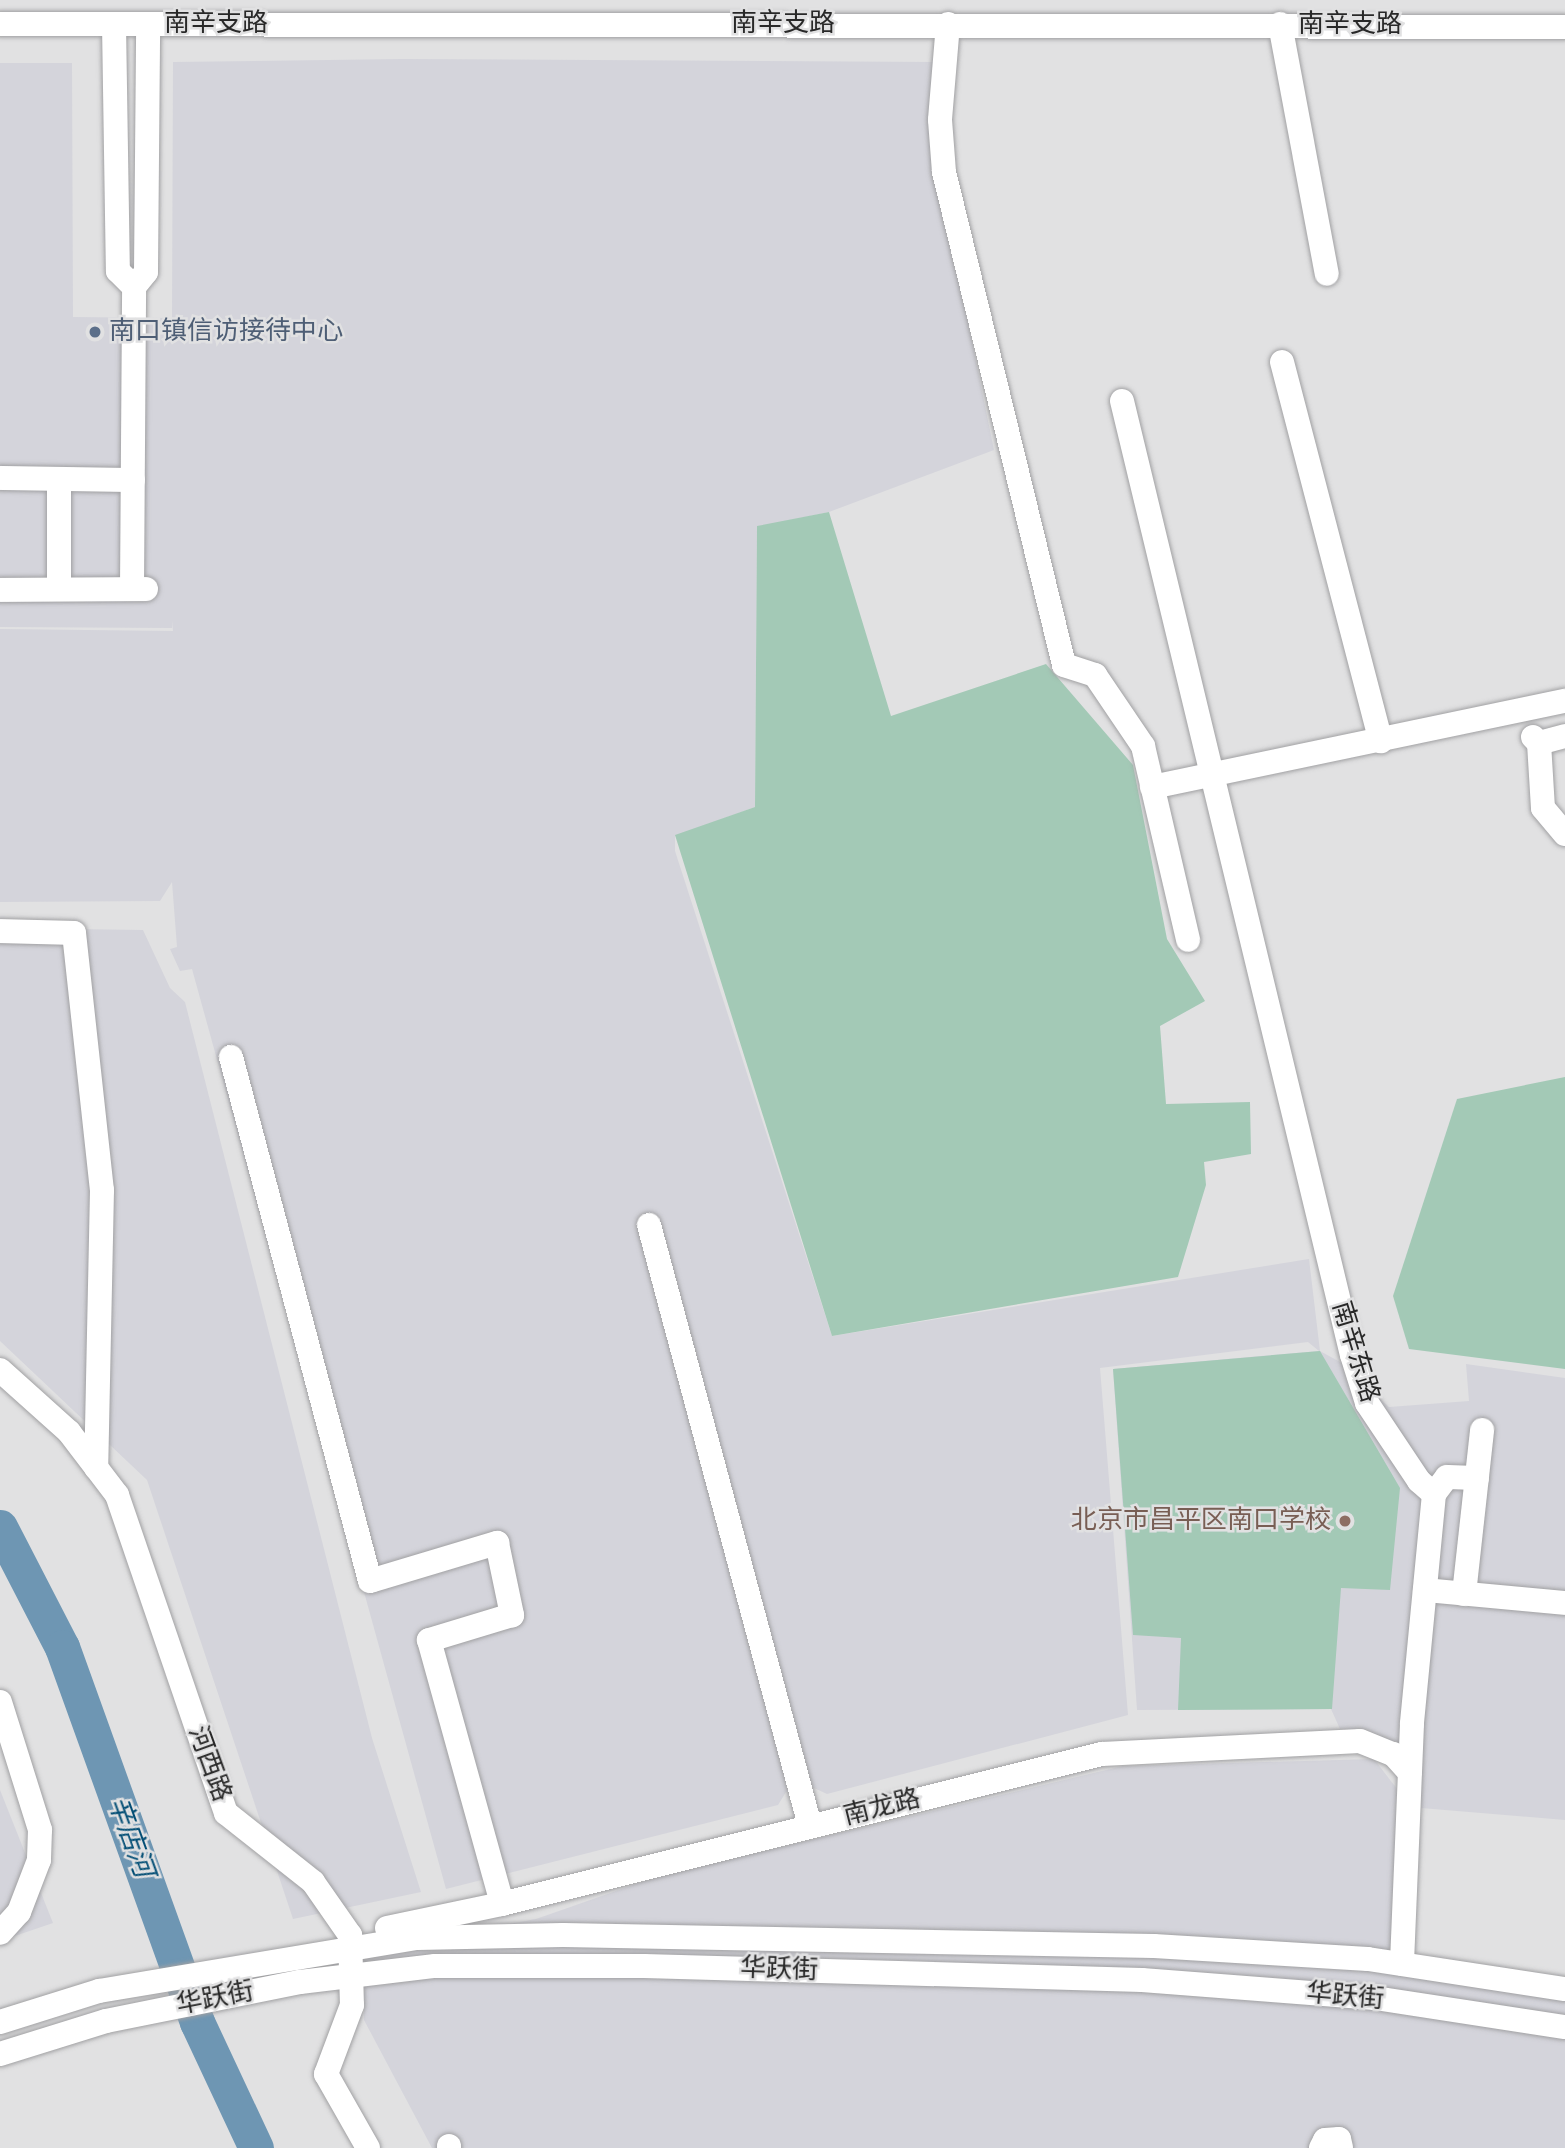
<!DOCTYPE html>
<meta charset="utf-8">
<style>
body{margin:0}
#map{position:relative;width:1565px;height:2148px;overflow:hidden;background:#e1e1e2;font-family:"Alegreya Sans","Noto Sans SC",sans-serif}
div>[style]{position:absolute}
.built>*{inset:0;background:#d4d4db}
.green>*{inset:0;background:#a3c9b6}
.river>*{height:35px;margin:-17.5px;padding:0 17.5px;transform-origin:17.5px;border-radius:17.5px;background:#6e96b3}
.roads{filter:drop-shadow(0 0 2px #a1a1a3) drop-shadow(0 0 2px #a1a1a3)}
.minor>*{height:24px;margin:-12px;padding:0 12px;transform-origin:12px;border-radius:12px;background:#fff}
.dots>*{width:19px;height:19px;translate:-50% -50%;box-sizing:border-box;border:4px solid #e1e1e2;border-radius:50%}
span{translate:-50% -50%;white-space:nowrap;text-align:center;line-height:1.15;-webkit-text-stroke:5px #e1e1e2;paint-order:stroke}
.street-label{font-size:26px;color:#282828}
.service-label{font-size:26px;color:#4e5e75}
.left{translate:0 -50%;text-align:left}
.education-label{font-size:26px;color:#785e54}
.right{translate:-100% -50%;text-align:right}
.water-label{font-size:28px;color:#034e75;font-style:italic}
</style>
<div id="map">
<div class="built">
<i style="clip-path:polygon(402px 59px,934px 62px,952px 244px,994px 450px,829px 512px,757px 527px,755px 807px,675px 836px,675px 851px,832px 1336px,1309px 1259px,1320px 1351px,1340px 1362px,1389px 1407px,1469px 1401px,1466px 1364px,1565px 1378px,1565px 1820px,1421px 1808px,1420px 1785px,1403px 1743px,1340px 1729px,1331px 1709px,1137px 1710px,1113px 1369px,1319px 1351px,1308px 1342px,1100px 1368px,1128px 1715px,827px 1794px,812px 1787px,786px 1792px,778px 1805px,446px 1889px,192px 969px,180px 971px,170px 949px,177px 947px,172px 882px,160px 901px,0 902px,0 629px,173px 631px,172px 621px,172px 628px,0 627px,0 63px,72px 63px,73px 317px,172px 318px,173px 62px)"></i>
<i style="clip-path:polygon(0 928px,143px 930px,170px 988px,185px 1002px,372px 1738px,421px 1892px,293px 1919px,147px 1480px,0 1341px)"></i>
<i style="clip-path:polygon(1374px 1759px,1397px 1789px,1394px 1955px,1565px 1978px,1565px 2148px,432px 2148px,364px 2020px,363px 1951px,536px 1919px,656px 1877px,1123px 1766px)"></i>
<i style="clip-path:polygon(0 1790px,53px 1923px,0 1941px)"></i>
</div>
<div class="green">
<i style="clip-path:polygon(829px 512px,891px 716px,1046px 664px,1133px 765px,1167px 939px,1205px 1001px,1160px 1026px,1166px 1104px,1250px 1102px,1251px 1154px,1204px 1162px,1206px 1185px,1178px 1277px,832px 1336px,675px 835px,755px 807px,757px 526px)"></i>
<i style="clip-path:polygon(1565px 1077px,1565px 1369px,1409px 1349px,1393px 1296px,1457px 1099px)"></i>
<i style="clip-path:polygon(1320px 1351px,1400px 1488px,1390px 1590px,1341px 1588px,1332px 1709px,1178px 1710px,1181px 1638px,1133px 1635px,1113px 1369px)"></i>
</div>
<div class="river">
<i style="left:0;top:1527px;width:135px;rotate:62.7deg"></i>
<i style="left:62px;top:1647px;width:399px;rotate:70.2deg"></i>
<i style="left:197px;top:2022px;width:139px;rotate:64.9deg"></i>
</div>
<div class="roads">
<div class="minor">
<i style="left:0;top:24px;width:1565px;rotate:0.11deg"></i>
<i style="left:114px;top:24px;width:247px;rotate:89.1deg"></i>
<i style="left:118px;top:271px;width:23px;rotate:45deg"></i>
<i style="left:948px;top:24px;width:96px;rotate:94.8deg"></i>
<i style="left:940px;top:120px;width:52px;rotate:85.6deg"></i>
<i style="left:944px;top:172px;width:507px;rotate:76.32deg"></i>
<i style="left:1064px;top:665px;width:33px;rotate:18deg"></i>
<i style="left:1095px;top:675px;width:86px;rotate:55.9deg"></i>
<i style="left:1143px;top:746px;width:199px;rotate:76.9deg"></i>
<i style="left:1280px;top:24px;width:254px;rotate:79.4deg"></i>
<i style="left:1282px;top:362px;width:392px;rotate:75.4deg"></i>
<i style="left:1122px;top:401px;width:981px;rotate:76.45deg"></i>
<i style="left:1352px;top:1355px;width:50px;rotate:72.6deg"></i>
<i style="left:1367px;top:1403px;width:94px;rotate:56.3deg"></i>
<i style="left:1419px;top:1481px;width:20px;rotate:41deg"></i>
<i style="left:1434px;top:1494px;width:231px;rotate:95.5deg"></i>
<i style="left:1412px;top:1724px;width:240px;rotate:92.4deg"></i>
<i style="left:0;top:478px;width:133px;rotate:0.9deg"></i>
<i style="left:59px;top:479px;width:110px;rotate:90deg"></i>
<i style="left:132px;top:589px;width:302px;rotate:-89.6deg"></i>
<i style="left:134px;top:287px;width:19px;rotate:-51deg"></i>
<i style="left:146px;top:272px;width:248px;rotate:-89.5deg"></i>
<i style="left:0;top:590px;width:146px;rotate:-0.4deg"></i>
<i style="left:1533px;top:737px;width:8px;rotate:45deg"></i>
<i style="left:1539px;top:743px;width:65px;rotate:86.5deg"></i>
<i style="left:1543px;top:808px;width:34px;rotate:50deg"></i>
<i style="left:1539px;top:743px;width:27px;rotate:-15deg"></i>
<i style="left:1152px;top:787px;width:422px;rotate:-11.8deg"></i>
<i style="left:0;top:931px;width:74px;rotate:1.5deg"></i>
<i style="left:74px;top:933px;width:259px;rotate:83.8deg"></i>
<i style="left:102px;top:1190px;width:278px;rotate:91.2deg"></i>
<i style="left:231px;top:1057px;width:542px;rotate:75.14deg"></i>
<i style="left:370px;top:1581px;width:133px;rotate:-16.7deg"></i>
<i style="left:497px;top:1543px;width:74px;rotate:78.2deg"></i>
<i style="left:512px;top:1615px;width:87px;rotate:163.2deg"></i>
<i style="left:429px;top:1640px;width:274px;rotate:74.5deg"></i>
<i style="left:649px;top:1225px;width:622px;rotate:75deg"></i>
<i style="left:0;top:1370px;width:93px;rotate:41.9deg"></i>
<i style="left:69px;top:1432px;width:79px;rotate:52.7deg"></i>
<i style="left:117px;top:1495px;width:336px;rotate:71.1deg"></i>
<i style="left:226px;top:1813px;width:111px;rotate:38.4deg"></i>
<i style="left:313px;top:1882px;width:65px;rotate:55.1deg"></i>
<i style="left:350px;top:1935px;width:70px;rotate:88.4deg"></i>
<i style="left:352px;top:2005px;width:74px;rotate:110.6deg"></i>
<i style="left:326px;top:2074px;width:85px;rotate:60.4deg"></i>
<i style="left:1434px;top:1494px;width:21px;rotate:-53deg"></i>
<i style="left:1447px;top:1477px;width:30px;rotate:2deg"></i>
<i style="left:1425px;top:1590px;width:141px;rotate:5.3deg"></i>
<i style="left:1464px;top:1594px;width:165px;rotate:-83.7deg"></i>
<i style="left:0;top:1702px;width:134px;rotate:72.6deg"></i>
<i style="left:40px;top:1830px;width:30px;rotate:92deg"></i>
<i style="left:39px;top:1860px;width:56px;rotate:111deg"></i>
<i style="left:19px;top:1912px;width:28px;rotate:132deg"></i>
<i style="left:387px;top:1928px;width:117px;rotate:-11.8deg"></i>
<i style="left:502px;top:1904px;width:618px;rotate:-14.04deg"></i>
<i style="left:1102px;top:1754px;width:258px;rotate:-2.9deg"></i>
<i style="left:1360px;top:1741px;width:35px;rotate:22deg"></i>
<i style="left:1393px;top:1754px;width:25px;rotate:48deg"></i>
<i style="left:0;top:2022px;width:104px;rotate:-17.4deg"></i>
<i style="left:99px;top:1991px;width:322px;rotate:-9.5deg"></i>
<i style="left:417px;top:1938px;width:146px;rotate:-1.2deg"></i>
<i style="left:563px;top:1935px;width:591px;rotate:1.07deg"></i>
<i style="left:1154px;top:1946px;width:214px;rotate:3.5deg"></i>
<i style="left:1368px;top:1959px;width:199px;rotate:8.7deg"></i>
<i style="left:0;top:2054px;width:111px;rotate:-17.3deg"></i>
<i style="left:106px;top:2021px;width:198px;rotate:-11.4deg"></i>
<i style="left:300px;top:1982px;width:136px;rotate:-6.8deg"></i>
<i style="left:435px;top:1966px;width:209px"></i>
<i style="left:644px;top:1966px;width:498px;rotate:1.6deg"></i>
<i style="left:1142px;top:1980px;width:234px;rotate:4.4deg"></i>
<i style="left:1375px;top:1998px;width:192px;rotate:8.7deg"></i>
<i style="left:449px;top:2146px;width:2px;rotate:90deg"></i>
<i style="left:1321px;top:2148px;width:9px;rotate:-63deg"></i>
<i style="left:1325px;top:2140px;width:14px;rotate:-4deg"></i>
<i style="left:1339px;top:2139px;width:9px;rotate:77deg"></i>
</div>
</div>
<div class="dots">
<i style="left:95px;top:332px;background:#5c6f8a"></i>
<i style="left:1345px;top:1521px;background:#8d6e63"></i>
</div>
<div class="street-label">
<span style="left:216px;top:24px">南辛支路</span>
<span style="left:783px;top:24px">南辛支路</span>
<span style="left:1350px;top:25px">南辛支路</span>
<span style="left:1355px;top:1352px;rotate:73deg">南辛东路</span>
<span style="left:209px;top:1764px;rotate:70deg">河西路</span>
<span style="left:882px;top:1808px;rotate:-14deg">南龙路</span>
<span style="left:779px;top:1970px;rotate:2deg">华跃街</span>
<span style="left:1345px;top:1997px;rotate:5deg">华跃街</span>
<span style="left:215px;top:1999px;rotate:-11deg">华跃街</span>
</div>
<div class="service-label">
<span class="left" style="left:109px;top:332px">南口镇信访接待中心</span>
</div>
<div class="education-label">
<span class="right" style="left:1331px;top:1521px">北京市昌平区南口学校</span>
</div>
<div class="water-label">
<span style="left:130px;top:1837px;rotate:70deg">辛店河</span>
</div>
</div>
